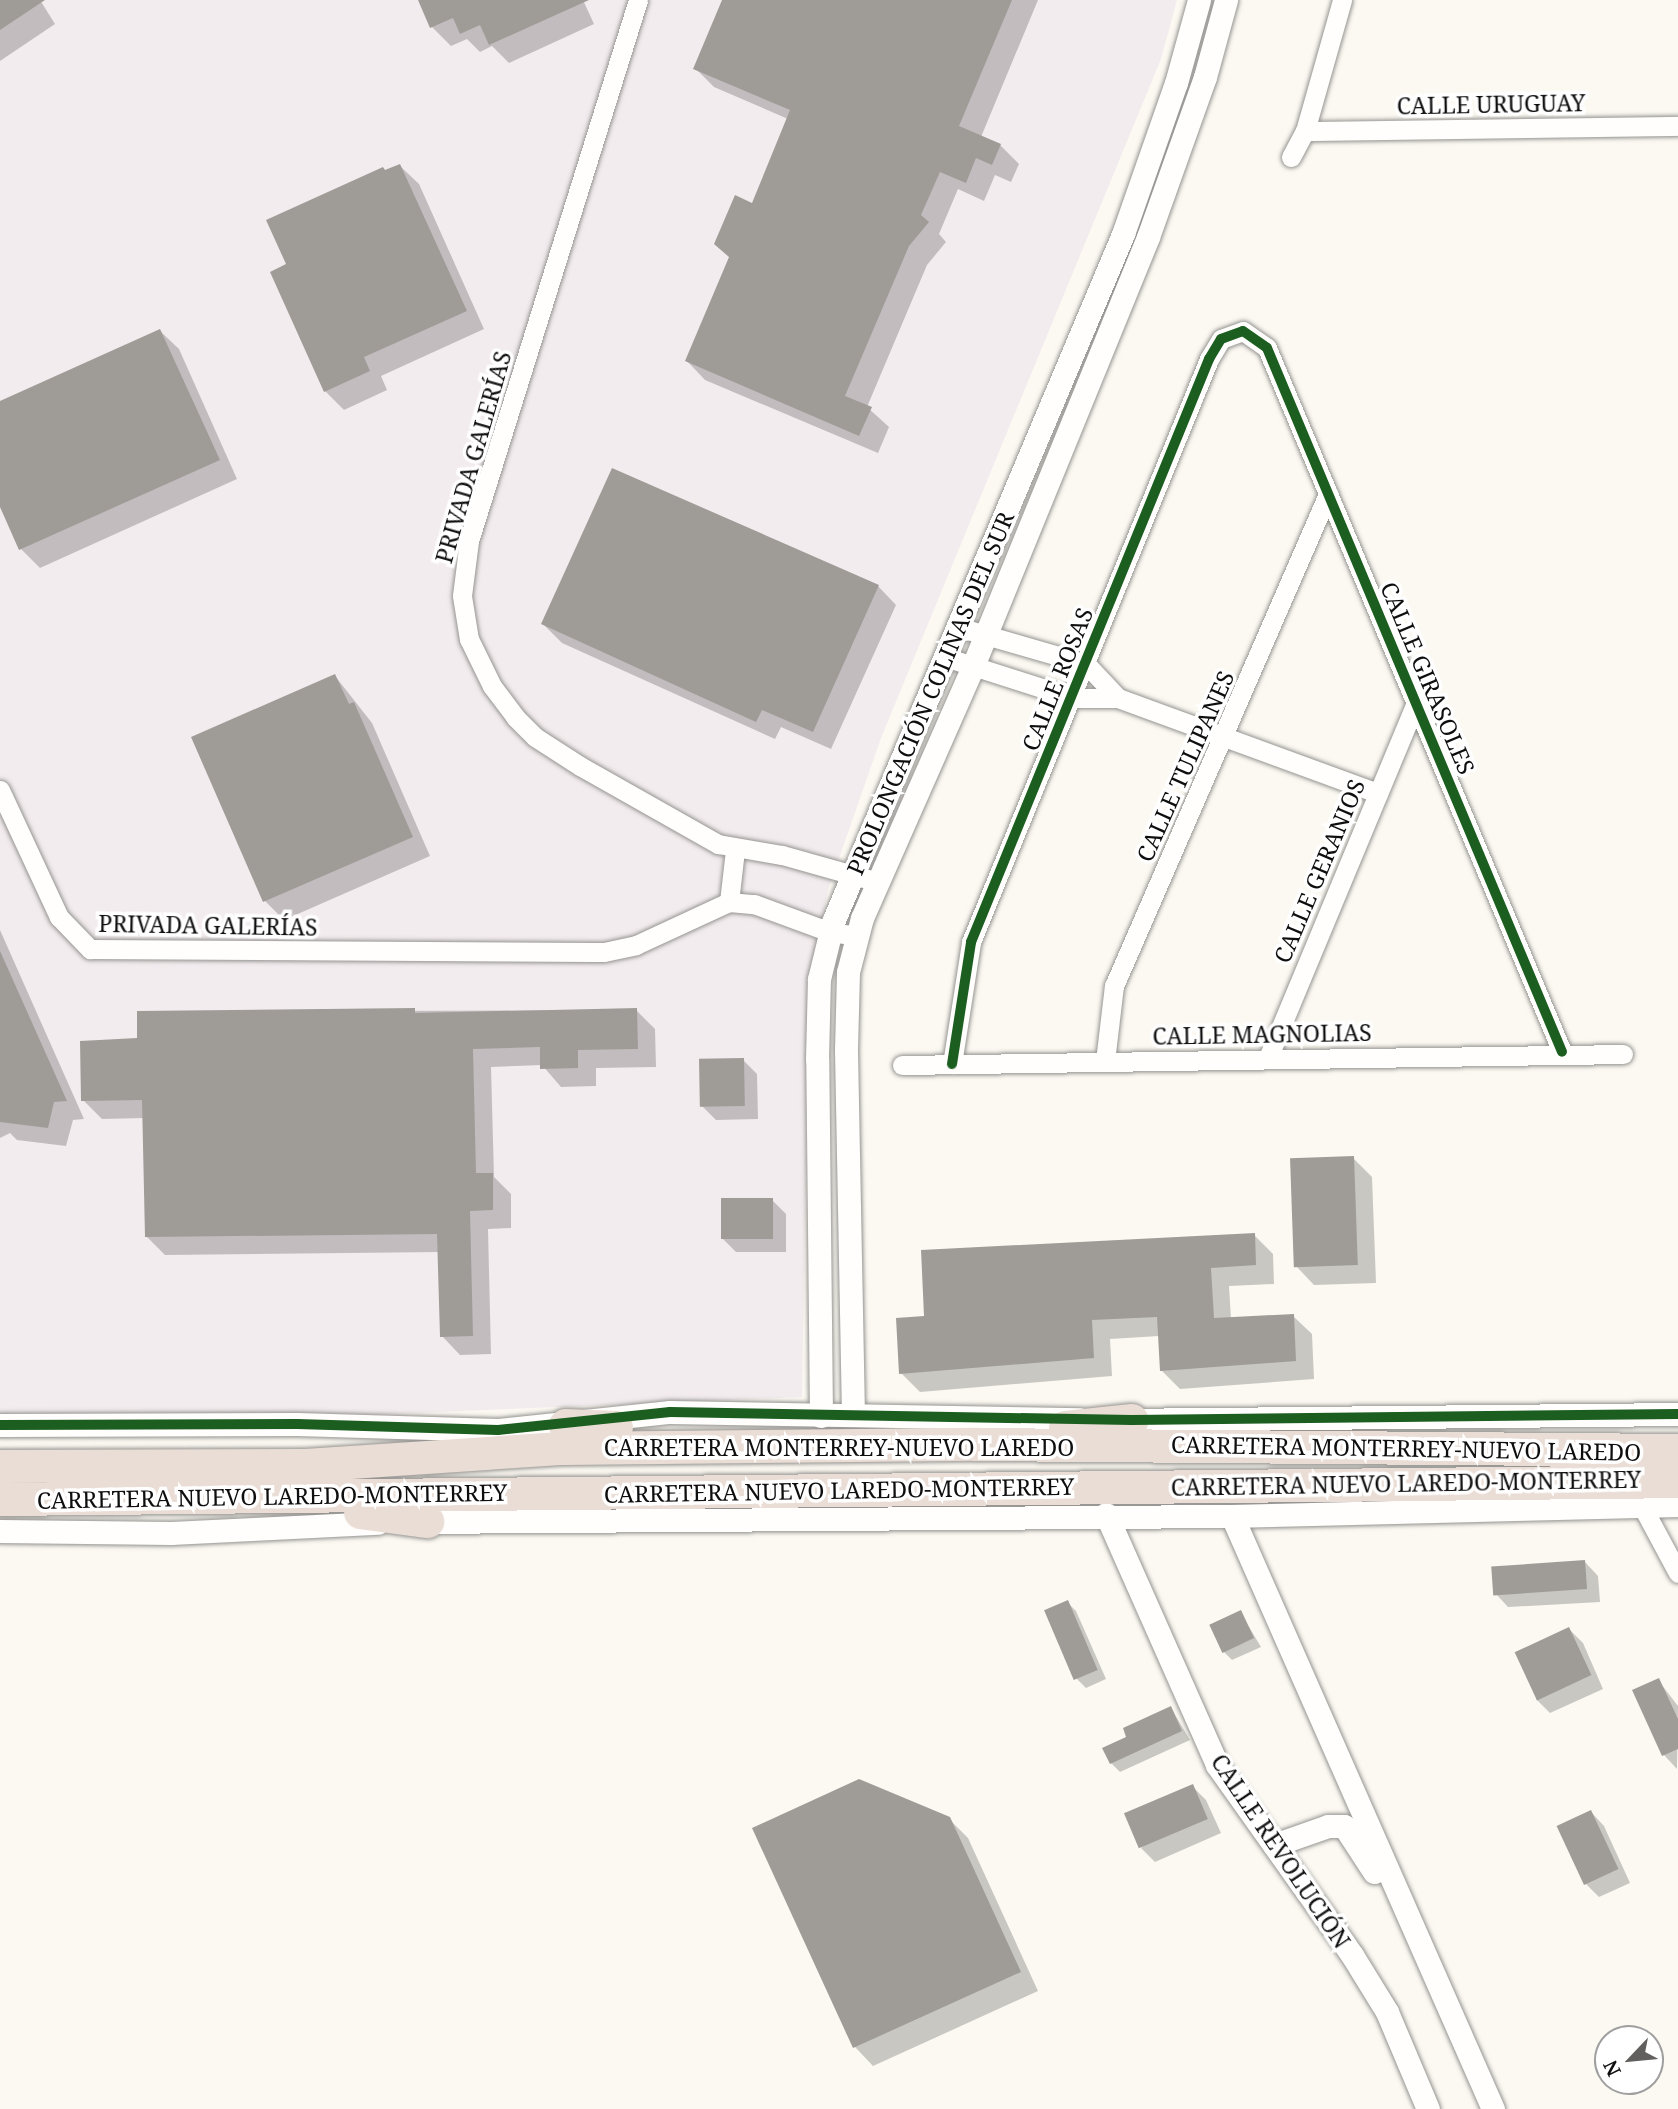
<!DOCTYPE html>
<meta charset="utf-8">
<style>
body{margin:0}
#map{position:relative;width:1678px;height:2109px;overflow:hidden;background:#fcf9f2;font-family:"Noto Serif",serif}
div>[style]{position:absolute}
.industrial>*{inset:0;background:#f3ecef}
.shadow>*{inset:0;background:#0003}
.building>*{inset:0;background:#9f9c98;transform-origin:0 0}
.roads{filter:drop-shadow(0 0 2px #959491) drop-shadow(0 0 2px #959491)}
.minor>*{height:19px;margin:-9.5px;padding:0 9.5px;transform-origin:9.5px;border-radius:9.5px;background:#fffefd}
.tertiary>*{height:23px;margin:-11.5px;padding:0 11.5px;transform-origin:11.5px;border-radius:11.5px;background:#fffefd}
.motorway>*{height:33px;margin:-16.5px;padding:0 16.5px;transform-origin:16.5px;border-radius:16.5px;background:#eaddd5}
.cycleway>*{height:10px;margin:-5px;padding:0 5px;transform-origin:5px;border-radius:5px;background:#1b5e20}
span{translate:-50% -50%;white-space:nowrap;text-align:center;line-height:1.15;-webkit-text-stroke:7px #fff;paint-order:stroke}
.street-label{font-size:23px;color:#0e0e0e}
.north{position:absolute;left:1594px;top:2025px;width:70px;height:70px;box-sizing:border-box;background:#fff;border:2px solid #9f9f9f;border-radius:50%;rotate:244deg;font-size:19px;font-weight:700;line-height:28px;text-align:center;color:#0e0e0e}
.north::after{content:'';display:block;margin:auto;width:24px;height:32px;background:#61605e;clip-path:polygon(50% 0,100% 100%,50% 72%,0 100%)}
</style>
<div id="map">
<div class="industrial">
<i style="clip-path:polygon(0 0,1177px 0,1161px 59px,881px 738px,828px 890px,809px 983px,802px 1397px,0 1430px)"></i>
</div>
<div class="shadow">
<i style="clip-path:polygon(0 0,40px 0,55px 24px,0 61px)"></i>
<i style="clip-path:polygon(420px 0,583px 0,594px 24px,509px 63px,492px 46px,480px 52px,467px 39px,451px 46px,432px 27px)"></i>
<i style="clip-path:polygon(724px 0,1038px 0,981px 137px,1000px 145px,1019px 164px,1011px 182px,995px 175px,984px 201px,958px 189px,939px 234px,946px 242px,927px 265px,867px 407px,889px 427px,878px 453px,705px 380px,687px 361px,788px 119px,714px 87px,695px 68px)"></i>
<i style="clip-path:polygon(400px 166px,419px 184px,484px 329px,381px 376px,387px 390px,344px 410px,325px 391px,288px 265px)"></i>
<i style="clip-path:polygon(160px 331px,179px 349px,237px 479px,40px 568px,21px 549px,0 503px,0 403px)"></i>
<i style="clip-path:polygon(878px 586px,896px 605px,831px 749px,781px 727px,775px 739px,562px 643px,543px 624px)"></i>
<i style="clip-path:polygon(335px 676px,372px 723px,430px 856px,284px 920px,265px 901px,194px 738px)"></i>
<i style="clip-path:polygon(0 930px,84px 1119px,73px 1120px,66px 1146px,17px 1140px,10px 1133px,0 1138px)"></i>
<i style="clip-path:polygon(636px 1010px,655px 1029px,656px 1067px,596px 1068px,596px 1086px,561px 1087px,542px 1065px,491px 1067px,494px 1177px,511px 1194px,511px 1228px,488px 1229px,491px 1354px,460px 1355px,442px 1336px,440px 1252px,165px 1255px,146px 1236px,144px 1118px,102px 1119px,83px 1100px,139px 1040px,139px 1012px)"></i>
<i style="clip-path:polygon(743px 1060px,757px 1074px,758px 1119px,716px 1120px,702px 1106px)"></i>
<i style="clip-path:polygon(1353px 1158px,1372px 1177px,1376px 1283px,1314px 1285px,1296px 1266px)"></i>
<i style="clip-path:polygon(772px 1200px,786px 1214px,786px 1252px,736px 1252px,722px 1238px)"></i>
<i style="clip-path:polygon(1254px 1235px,1273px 1254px,1274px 1284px,1229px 1286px,1231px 1319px,1293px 1316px,1312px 1334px,1314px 1379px,1180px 1389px,1161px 1370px,1159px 1336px,1110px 1339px,1112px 1376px,920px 1392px,901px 1373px,926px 1318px)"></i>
<i style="clip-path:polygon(1585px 1562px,1598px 1576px,1600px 1602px,1508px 1607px,1495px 1593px)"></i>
<i style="clip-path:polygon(1067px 1602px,1076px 1611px,1106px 1679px,1086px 1688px,1077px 1679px)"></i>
<i style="clip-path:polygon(1240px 1612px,1261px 1647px,1232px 1660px,1223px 1651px)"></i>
<i style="clip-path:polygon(1569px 1629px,1583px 1643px,1603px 1689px,1550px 1713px,1536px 1699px)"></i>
<i style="clip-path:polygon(1658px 1680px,1678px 1706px,1677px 1769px,1664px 1755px,1634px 1691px)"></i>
<i style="clip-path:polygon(1171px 1708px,1190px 1740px,1120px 1772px,1111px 1763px,1129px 1738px)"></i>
<i style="clip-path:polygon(1192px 1786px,1206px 1800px,1221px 1833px,1155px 1862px,1141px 1848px)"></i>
<i style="clip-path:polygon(1591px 1812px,1604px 1826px,1630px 1883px,1599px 1897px,1586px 1884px)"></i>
<i style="clip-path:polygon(949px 1819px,968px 1838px,1038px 1991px,873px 2066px,855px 2047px,755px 1829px)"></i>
</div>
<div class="building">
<i style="clip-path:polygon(0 0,45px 0,0 30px)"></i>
<i style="clip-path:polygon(418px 0,589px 0,489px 45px,480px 25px,460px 34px,453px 18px,430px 28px)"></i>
<i style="clip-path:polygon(722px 0,1012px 0,959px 126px,1001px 144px,992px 165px,976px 158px,966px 183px,940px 172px,921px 215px,929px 222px,909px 246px,845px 396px,872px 407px,859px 436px,685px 361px,729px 257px,714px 244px,735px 195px,752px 203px,790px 110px,693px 69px)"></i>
<i style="clip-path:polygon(400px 164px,467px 311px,364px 357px,370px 371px,324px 392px,270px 272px,286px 264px,266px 220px,383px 167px,385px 170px)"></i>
<i style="clip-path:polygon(160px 329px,220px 460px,19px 550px,0 507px,0 401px)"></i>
<i style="clip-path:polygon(612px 468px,879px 585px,813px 732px,762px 710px,756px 722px,541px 624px)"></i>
<i style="clip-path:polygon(335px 674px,349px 704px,354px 702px,413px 837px,263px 902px,191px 737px)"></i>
<i style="clip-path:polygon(0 951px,67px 1101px,54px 1102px,48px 1128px,0 1122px)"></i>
<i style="clip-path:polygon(415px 1008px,415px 1013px,637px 1008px,638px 1049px,578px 1050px,578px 1068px,540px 1069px,540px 1047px,473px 1049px,476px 1173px,493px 1173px,493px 1210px,470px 1211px,473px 1336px,440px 1337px,437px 1234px,145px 1237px,142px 1100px,81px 1101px,80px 1041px,137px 1038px,137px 1011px)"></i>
<i style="left:744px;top:1058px;width:48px;height:45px;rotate:89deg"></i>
<i style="left:1354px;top:1156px;width:109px;height:64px;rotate:88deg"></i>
<i style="left:721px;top:1198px;width:52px;height:41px"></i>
<i style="clip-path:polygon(1255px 1233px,1256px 1265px,1211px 1268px,1214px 1318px,1294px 1314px,1296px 1361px,1160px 1371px,1157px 1317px,1092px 1320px,1094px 1358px,899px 1374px,896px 1318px,924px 1316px,921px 1250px)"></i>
<i style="left:1585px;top:1560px;width:29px;height:94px;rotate:86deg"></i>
<i style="left:1068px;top:1600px;width:76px;height:26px;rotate:67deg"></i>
<i style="left:1241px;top:1610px;width:31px;height:35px;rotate:65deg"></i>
<i style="left:1569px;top:1627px;width:53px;height:60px;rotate:65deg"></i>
<i style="clip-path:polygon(1659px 1678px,1678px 1719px,1678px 1749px,1662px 1756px,1632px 1690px)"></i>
<i style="clip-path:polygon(1171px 1706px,1182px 1731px,1110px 1764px,1102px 1748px,1126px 1737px,1123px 1728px)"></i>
<i style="clip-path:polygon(859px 1779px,950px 1817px,1021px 1972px,853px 2048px,752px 1828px)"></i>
<i style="left:1193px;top:1784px;width:38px;height:75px;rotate:67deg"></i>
<i style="left:1591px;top:1810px;width:65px;height:38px;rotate:65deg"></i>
</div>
<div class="roads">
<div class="minor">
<i style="left:638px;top:0;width:567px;rotate:107.35deg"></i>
<i style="left:469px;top:541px;width:55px;rotate:97.3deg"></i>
<i style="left:462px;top:596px;width:44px;rotate:80.8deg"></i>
<i style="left:469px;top:639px;width:52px;rotate:63.9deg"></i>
<i style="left:492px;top:686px;width:39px;rotate:53deg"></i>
<i style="left:515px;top:717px;width:28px;rotate:45deg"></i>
<i style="left:535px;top:737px;width:54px;rotate:32.8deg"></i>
<i style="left:580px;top:766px;width:159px;rotate:29.5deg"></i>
<i style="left:718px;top:844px;width:65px;rotate:9.8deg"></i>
<i style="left:782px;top:855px;width:100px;rotate:15.7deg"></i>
<i style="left:1305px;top:131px;width:373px;rotate:-0.8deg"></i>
<i style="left:1291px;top:157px;width:30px;rotate:-62deg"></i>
<i style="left:1305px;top:131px;width:136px;rotate:-74.2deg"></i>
<i style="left:958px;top:627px;width:133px;rotate:16.1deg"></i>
<i style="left:1086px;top:664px;width:47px;rotate:46.7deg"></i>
<i style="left:948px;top:658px;width:131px;rotate:17.7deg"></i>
<i style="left:1073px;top:698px;width:45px"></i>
<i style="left:1118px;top:698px;width:277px;rotate:20.1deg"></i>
<i style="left:0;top:790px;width:140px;rotate:65.1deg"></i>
<i style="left:59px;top:917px;width:45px;rotate:45.9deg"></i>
<i style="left:90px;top:949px;width:514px;rotate:0.33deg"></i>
<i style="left:604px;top:952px;width:33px;rotate:-12deg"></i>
<i style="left:636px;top:945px;width:102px;rotate:-24.8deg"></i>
<i style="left:729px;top:902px;width:25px;rotate:5deg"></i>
<i style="left:754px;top:904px;width:81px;rotate:20.2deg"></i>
<i style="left:830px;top:932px;width:28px;rotate:8deg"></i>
<i style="left:729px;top:902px;width:52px;rotate:-83.4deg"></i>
<i style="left:1268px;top:1058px;width:385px;rotate:-67.4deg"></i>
<i style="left:1105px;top:1061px;width:76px;rotate:-83.2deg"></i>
<i style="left:1114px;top:986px;width:537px;rotate:-66.49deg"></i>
<i style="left:952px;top:1064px;width:123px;rotate:-81.1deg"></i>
<i style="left:971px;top:942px;width:630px;rotate:-67.79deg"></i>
<i style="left:1209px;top:359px;width:23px;rotate:-59deg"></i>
<i style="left:1221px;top:339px;width:23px;rotate:-20deg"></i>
<i style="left:1243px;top:331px;width:29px;rotate:35deg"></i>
<i style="left:1267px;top:348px;width:763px;rotate:67.26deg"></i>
<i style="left:902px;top:1065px;width:721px;rotate:-0.87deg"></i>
<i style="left:1642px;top:1506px;width:76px;rotate:61.8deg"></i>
</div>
<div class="tertiary">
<i style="left:853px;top:1415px;width:366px;rotate:-91.1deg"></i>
<i style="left:846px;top:1049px;width:77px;rotate:-88.5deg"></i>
<i style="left:848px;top:972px;width:56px;rotate:-75.5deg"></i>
<i style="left:862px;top:918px;width:275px;rotate:-66.2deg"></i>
<i style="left:973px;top:666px;width:463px;rotate:-67.8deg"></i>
<i style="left:1148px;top:237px;width:170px;rotate:-70.4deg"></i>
<i style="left:1205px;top:77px;width:80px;rotate:-74.7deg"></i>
<i style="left:821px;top:1416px;width:357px;rotate:-90.6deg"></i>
<i style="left:817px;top:1059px;width:80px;rotate:-88.6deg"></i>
<i style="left:819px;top:979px;width:59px;rotate:-76.2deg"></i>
<i style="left:833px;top:922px;width:747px;rotate:-67.14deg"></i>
<i style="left:1123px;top:234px;width:160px;rotate:-70.7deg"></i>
<i style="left:1176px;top:83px;width:86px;rotate:-74.5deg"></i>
<i style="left:1118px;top:1420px;width:560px;rotate:-0.61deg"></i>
<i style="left:0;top:1425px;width:297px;rotate:-0.2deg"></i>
<i style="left:297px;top:1424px;width:201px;rotate:1.7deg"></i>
<i style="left:498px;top:1430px;width:173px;rotate:-6deg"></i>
<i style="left:670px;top:1412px;width:410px;rotate:1deg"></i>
<i style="left:1106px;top:1514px;width:274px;rotate:66.1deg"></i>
<i style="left:1217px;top:1765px;width:233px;rotate:54.6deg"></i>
<i style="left:1352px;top:1955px;width:67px;rotate:58.4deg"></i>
<i style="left:1387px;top:2012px;width:105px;rotate:67.1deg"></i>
<i style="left:1232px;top:1516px;width:648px;rotate:66.24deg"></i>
<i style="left:412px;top:1522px;width:820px;rotate:-0.42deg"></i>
<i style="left:1232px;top:1516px;width:446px;rotate:-1.4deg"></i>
<i style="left:0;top:1531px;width:171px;rotate:0.7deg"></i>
<i style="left:171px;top:1533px;width:207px;rotate:-2.8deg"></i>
<i style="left:1274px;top:1845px;width:57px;rotate:-19.4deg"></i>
<i style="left:1328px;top:1826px;width:16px"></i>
<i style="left:1344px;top:1826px;width:55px;rotate:56.9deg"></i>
</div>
<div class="motorway">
<i style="left:565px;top:1425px;width:51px;rotate:2.2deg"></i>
<i style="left:1065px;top:1427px;width:67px;rotate:-6deg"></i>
<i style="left:0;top:1466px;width:305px;rotate:-0.2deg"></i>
<i style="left:305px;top:1465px;width:259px;rotate:-3.8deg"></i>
<i style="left:563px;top:1448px;width:413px;rotate:-0.6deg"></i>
<i style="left:976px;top:1444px;width:702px;rotate:0.49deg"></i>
<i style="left:0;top:1499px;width:1678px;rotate:-0.61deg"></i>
<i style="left:360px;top:1512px;width:68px;rotate:7.7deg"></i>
</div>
</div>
<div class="cycleway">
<i style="left:952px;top:1064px;width:123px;rotate:-81.1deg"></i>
<i style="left:971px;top:942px;width:630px;rotate:-67.79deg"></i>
<i style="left:1209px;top:359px;width:23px;rotate:-59deg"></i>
<i style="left:1221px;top:339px;width:23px;rotate:-20deg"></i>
<i style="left:1243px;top:331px;width:29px;rotate:35deg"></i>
<i style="left:1267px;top:348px;width:763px;rotate:67.26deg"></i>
<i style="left:0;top:1425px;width:297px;rotate:-0.2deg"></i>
<i style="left:297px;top:1424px;width:201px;rotate:1.7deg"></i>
<i style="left:498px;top:1430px;width:173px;rotate:-6deg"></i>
<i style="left:670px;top:1412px;width:462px;rotate:1deg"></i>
<i style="left:1132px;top:1420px;width:546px;rotate:-0.63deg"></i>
</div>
<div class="street-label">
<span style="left:1491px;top:104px;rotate:-1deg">CALLE URUGUAY</span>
<span style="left:473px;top:457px;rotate:-74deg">PRIVADA GALERÍAS</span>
<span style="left:1428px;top:678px;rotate:67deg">CALLE GIRASOLES</span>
<span style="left:1057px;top:679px;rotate:-68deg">CALLE ROSAS</span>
<span style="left:930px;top:693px;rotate:-67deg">PROLONGACIÓN COLINAS DEL SUR</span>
<span style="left:1185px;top:766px;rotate:-66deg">CALLE TULIPANES</span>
<span style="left:1319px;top:871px;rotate:-67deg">CALLE GERANIOS</span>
<span style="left:208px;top:925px;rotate:1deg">PRIVADA GALERÍAS</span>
<span style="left:1262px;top:1034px;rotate:-1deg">CALLE MAGNOLIAS</span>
<span style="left:839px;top:1447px">CARRETERA MONTERREY-NUEVO LAREDO</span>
<span style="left:1406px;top:1448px;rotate:1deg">CARRETERA MONTERREY-NUEVO LAREDO</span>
<span style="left:1406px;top:1483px;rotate:-1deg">CARRETERA NUEVO LAREDO-MONTERREY</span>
<span style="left:839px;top:1490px;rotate:-1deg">CARRETERA NUEVO LAREDO-MONTERREY</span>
<span style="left:272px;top:1496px;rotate:-1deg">CARRETERA NUEVO LAREDO-MONTERREY</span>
<span style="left:1281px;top:1851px;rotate:56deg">CALLE REVOLUCIÓN</span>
</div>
<div class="north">N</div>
</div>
